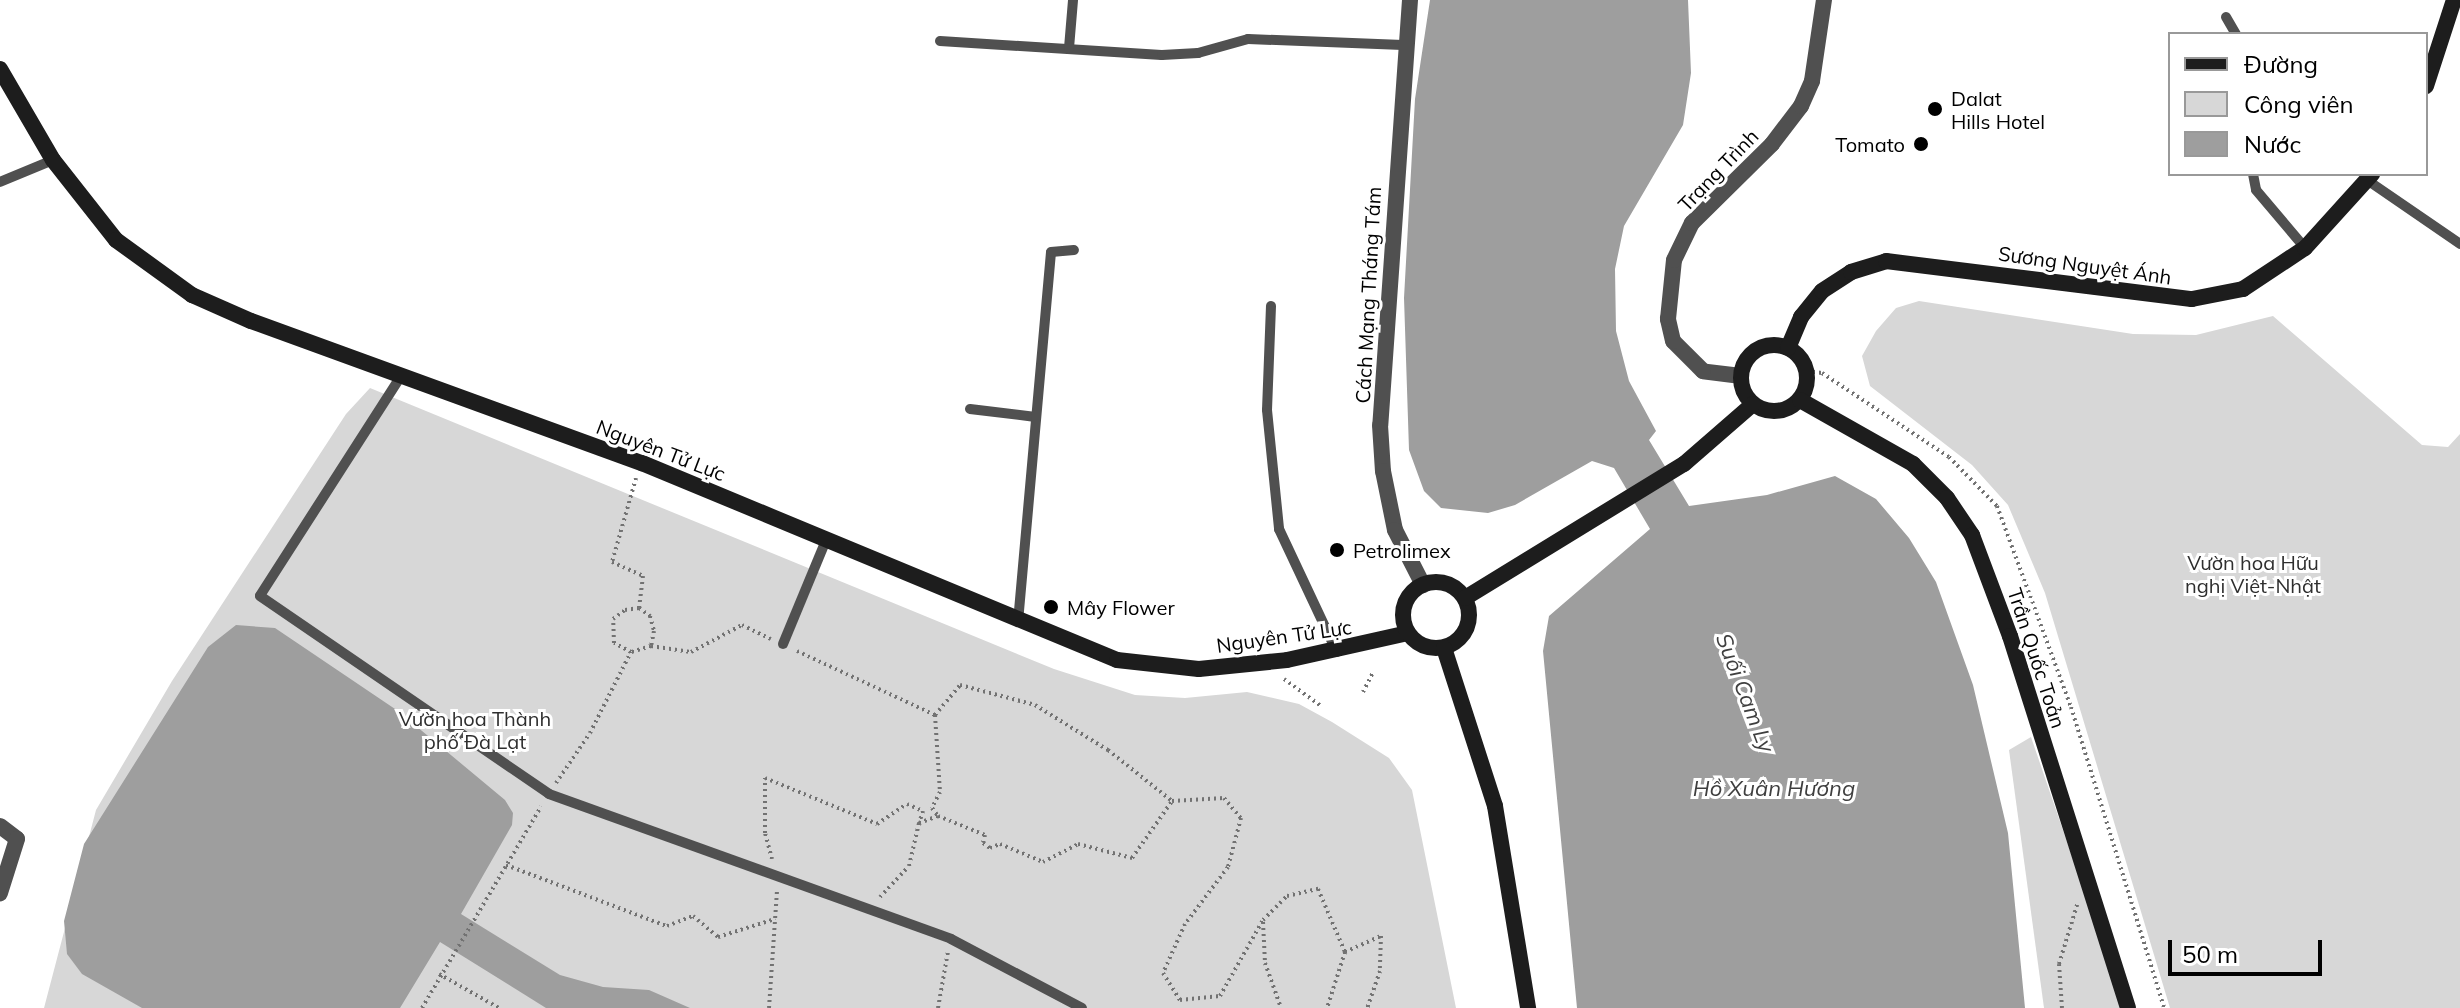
<!DOCTYPE html>
<meta charset="utf-8">
<style>
body{margin:0}
#map{position:relative;width:2460px;height:1008px;overflow:hidden;background:#fff;font-family:Mulish,sans-serif}
div>[style]{position:absolute}
.green>*{inset:0;background:#d7d7d7}
.water>*{inset:0;background:#9e9e9e}
.path>*{height:4px;margin-top:-2px;transform-origin:0;background:repeating-linear-gradient(90deg,#727272 0 2px,transparent 0 6px)}
.service>*{height:10px;margin:-5px;padding:0 5px;transform-origin:5px;border-radius:5px;background:#505050}
.minor>*{height:16px;margin:-8px;padding:0 8px;transform-origin:8px;border-radius:8px;background:#505050}
.secondary>*{height:16px;margin:-8px;padding:0 8px;transform-origin:8px;border-radius:8px;background:#1d1d1d}
.secondary>.ring{margin:-8px;padding:0;box-sizing:content-box;background:none;border:16px solid #1d1d1d;border-radius:50%}
.dots>*{width:22px;height:22px;translate:-50% -50%;box-sizing:border-box;border:4px solid #fff;border-radius:50%}
span{translate:-50% -50%;white-space:nowrap;text-align:center;line-height:1.15;-webkit-text-stroke:6px #fff;paint-order:stroke}
.poi-label{font-size:20px;color:#000}
.left{translate:0 -50%;text-align:left}
.right{translate:-100% -50%;text-align:right}
.street-label{font-size:20px;color:#000}
.park-label{font-size:20px;color:#2e2e2e}
.water-label{font-size:22px;color:#3f3f3f;font-style:italic}
.legend{position:absolute;left:2168px;top:32px;width:260px;height:144px;box-sizing:border-box;background:#fff;border:2px solid #999;margin:0;padding:10px 14px;list-style:none;font-size:24px;color:#000}
.legend li{display:flex;align-items:center;gap:16px;height:40px}
.legend b{width:40px;border:2px solid #999}
.scale{position:absolute;left:2168px;top:940px;width:154px;height:36px;box-sizing:border-box;border:4px solid #000;border-top:0;padding-left:10px;font-size:24px;line-height:28px;white-space:nowrap;color:#000;-webkit-text-stroke:6px #fff;paint-order:stroke}
</style>
<div id="map">
<div class="green">
<i style="clip-path:polygon(1919px 301px,2133px 334px,2196px 335px,2273px 316px,2422px 445px,2448px 447px,2460px 434px,2460px 1008px,2170px 1008px,2045px 593px,2008px 505px,1972px 465px,1870px 386px,1862px 356px,1876px 331px,1896px 308px)"></i>
<i style="clip-path:polygon(370px 388px,1054px 669px,1135px 695px,1185px 698px,1247px 692px,1299px 704px,1332px 722px,1389px 758px,1412px 790px,1456px 1008px,44px 1008px,96px 810px,172px 681px,346px 414px)"></i>
<i style="clip-path:polygon(2031px 737px,2124px 1008px,2044px 1008px,2009px 750px)"></i>
</div>
<div class="water">
<i style="clip-path:polygon(1430px 0,1688px 0,1691px 73px,1683px 125px,1624px 226px,1615px 269px,1616px 331px,1629px 381px,1656px 431px,1649px 440px,1689px 506px,1767px 495px,1835px 476px,1876px 499px,1909px 538px,1936px 582px,1973px 685px,2008px 833px,2025px 1008px,1577px 1008px,1543px 651px,1549px 616px,1650px 529px,1614px 468px,1592px 461px,1515px 505px,1488px 513px,1441px 508px,1424px 491px,1409px 450px,1404px 298px,1415px 99px)"></i>
<i style="clip-path:polygon(236px 625px,275px 628px,398px 711px,505px 800px,513px 813px,512px 825px,461px 914px,560px 975px,603px 987px,649px 990px,690px 1008px,546px 1008px,440px 942px,400px 1008px,142px 1008px,82px 974px,67px 954px,64px 921px,84px 844px,208px 647px)"></i>
</div>
<div class="path">
<i style="left:1807px;top:371px;width:15px;rotate:8deg"></i>
<i style="left:1822px;top:373px;width:152px;rotate:33.5deg"></i>
<i style="left:1949px;top:457px;width:69px;rotate:45.6deg"></i>
<i style="left:1997px;top:506px;width:214px;rotate:69.8deg"></i>
<i style="left:2071px;top:707px;width:315px;rotate:72.8deg"></i>
<i style="left:636px;top:478px;width:87px;rotate:105.9deg"></i>
<i style="left:612px;top:562px;width:34px;rotate:24deg"></i>
<i style="left:643px;top:576px;width:32px;rotate:97deg"></i>
<i style="left:651px;top:646px;width:40px;rotate:8.5deg"></i>
<i style="left:691px;top:652px;width:58px;rotate:-27.9deg"></i>
<i style="left:742px;top:625px;width:32px;rotate:26deg"></i>
<i style="left:797px;top:651px;width:152px;rotate:24.9deg"></i>
<i style="left:935px;top:715px;width:39px;rotate:-50deg"></i>
<i style="left:960px;top:685px;width:78px;rotate:14.9deg"></i>
<i style="left:1035px;top:705px;width:86px;rotate:31.7deg"></i>
<i style="left:1108px;top:750px;width:82px;rotate:38.6deg"></i>
<i style="left:1172px;top:801px;width:52px;rotate:-3.3deg"></i>
<i style="left:1224px;top:798px;width:26px;rotate:50deg"></i>
<i style="left:1241px;top:818px;width:51px;rotate:104.9deg"></i>
<i style="left:1228px;top:867px;width:71px;rotate:127deg"></i>
<i style="left:1185px;top:924px;width:54px;rotate:114.2deg"></i>
<i style="left:1163px;top:973px;width:32px;rotate:58deg"></i>
<i style="left:1180px;top:1000px;width:40px;rotate:-5.7deg"></i>
<i style="left:1220px;top:996px;width:87px;rotate:-60.5deg"></i>
<i style="left:1263px;top:920px;width:34px;rotate:-45deg"></i>
<i style="left:1287px;top:896px;width:32px;rotate:-13deg"></i>
<i style="left:1318px;top:889px;width:69px;rotate:66.8deg"></i>
<i style="left:1345px;top:952px;width:59px;rotate:107.8deg"></i>
<i style="left:1284px;top:679px;width:46px;rotate:36.1deg"></i>
<i style="left:1363px;top:692px;width:22px;rotate:-63deg"></i>
<i style="left:935px;top:715px;width:77px;rotate:86.3deg"></i>
<i style="left:940px;top:792px;width:18px;rotate:117deg"></i>
<i style="left:932px;top:808px;width:10px;rotate:53deg"></i>
<i style="left:556px;top:783px;width:60px;rotate:-55.8deg"></i>
<i style="left:590px;top:733px;width:91px;rotate:-63.2deg"></i>
<i style="left:631px;top:652px;width:19px;rotate:-152deg"></i>
<i style="left:614px;top:643px;width:24px;rotate:-92deg"></i>
<i style="left:613px;top:619px;width:15px;rotate:-37deg"></i>
<i style="left:625px;top:610px;width:14px;rotate:-8deg"></i>
<i style="left:639px;top:608px;width:14px;rotate:36deg"></i>
<i style="left:650px;top:616px;width:16px;rotate:75deg"></i>
<i style="left:654px;top:631px;width:15px;rotate:101deg"></i>
<i style="left:651px;top:646px;width:21px;rotate:163deg"></i>
<i style="left:772px;top:859px;width:27px;rotate:-105deg"></i>
<i style="left:765px;top:833px;width:55px;rotate:-90deg"></i>
<i style="left:765px;top:778px;width:121px;rotate:22.3deg"></i>
<i style="left:877px;top:824px;width:36px;rotate:-34deg"></i>
<i style="left:907px;top:804px;width:17px;rotate:24deg"></i>
<i style="left:923px;top:811px;width:13px;rotate:108deg"></i>
<i style="left:506px;top:865px;width:172px;rotate:20.8deg"></i>
<i style="left:667px;top:926px;width:28px;rotate:-21deg"></i>
<i style="left:693px;top:916px;width:33px;rotate:40deg"></i>
<i style="left:718px;top:937px;width:60px;rotate:-17.5deg"></i>
<i style="left:880px;top:897px;width:42px;rotate:-46.9deg"></i>
<i style="left:909px;top:866px;width:44px;rotate:-76.9deg"></i>
<i style="left:919px;top:823px;width:20px;rotate:-20deg"></i>
<i style="left:938px;top:816px;width:51px;rotate:22deg"></i>
<i style="left:985px;top:835px;width:8px;rotate:104deg"></i>
<i style="left:983px;top:843px;width:9px;rotate:36deg"></i>
<i style="left:990px;top:848px;width:11px;rotate:-22deg"></i>
<i style="left:1000px;top:844px;width:47px;rotate:22.7deg"></i>
<i style="left:1043px;top:862px;width:39px;rotate:-27deg"></i>
<i style="left:1078px;top:844px;width:56px;rotate:14.5deg"></i>
<i style="left:1132px;top:858px;width:70px;rotate:-54.9deg"></i>
<i style="left:1263px;top:922px;width:41px;rotate:87.2deg"></i>
<i style="left:1265px;top:963px;width:48px;rotate:70.4deg"></i>
<i style="left:1345px;top:952px;width:39px;rotate:-24deg"></i>
<i style="left:1381px;top:936px;width:35px;rotate:92deg"></i>
<i style="left:1380px;top:971px;width:39px;rotate:109deg"></i>
<i style="left:439px;top:974px;width:69px;rotate:29.5deg"></i>
<i style="left:422px;top:1008px;width:234px;rotate:-59.4deg"></i>
<i style="left:769px;top:1008px;width:117px;rotate:-86.1deg"></i>
<i style="left:938px;top:1008px;width:58px;rotate:-80deg"></i>
<i style="left:2062px;top:1008px;width:44px;rotate:-93.9deg"></i>
<i style="left:2059px;top:964px;width:62px;rotate:-73deg"></i>
</div>
<div class="service">
<i style="left:2226px;top:17px;width:20px;rotate:60deg"></i>
<i style="left:940px;top:41px;width:222px;rotate:3.6deg"></i>
<i style="left:1162px;top:55px;width:36px;rotate:-3deg"></i>
<i style="left:1198px;top:53px;width:52px;rotate:-15.6deg"></i>
<i style="left:1248px;top:39px;width:155px;rotate:2.2deg"></i>
<i style="left:1069px;top:48px;width:48px;rotate:-85.2deg"></i>
<i style="left:2253px;top:174px;width:16px;rotate:79deg"></i>
<i style="left:2256px;top:190px;width:76px;rotate:49.8deg"></i>
<i style="left:2367px;top:180px;width:113px;rotate:34.5deg"></i>
<i style="left:0;top:182px;width:57px;rotate:-22.5deg"></i>
<i style="left:1271px;top:306px;width:104px;rotate:92.2deg"></i>
<i style="left:1267px;top:410px;width:120px;rotate:84.2deg"></i>
<i style="left:1279px;top:529px;width:136px;rotate:64.8deg"></i>
<i style="left:401px;top:376px;width:261px;rotate:122.7deg"></i>
<i style="left:260px;top:596px;width:350px;rotate:34.4deg"></i>
<i style="left:549px;top:794px;width:427px;rotate:19.8deg"></i>
<i style="left:951px;top:939px;width:148px;rotate:27.8deg"></i>
<i style="left:970px;top:409px;width:66px;rotate:6.9deg"></i>
<i style="left:1018px;top:622px;width:371px;rotate:-84.9deg"></i>
<i style="left:1051px;top:252px;width:23px;rotate:-5deg"></i>
<i style="left:783px;top:644px;width:113px;rotate:-67.5deg"></i>
</div>
<div class="minor">
<i style="left:1410px;top:0;width:426px;rotate:94deg"></i>
<i style="left:1380px;top:425px;width:46px;rotate:86.3deg"></i>
<i style="left:1383px;top:471px;width:60px;rotate:78.5deg"></i>
<i style="left:1395px;top:530px;width:62px;rotate:63deg"></i>
<i style="left:1741px;top:376px;width:38px;rotate:-173deg"></i>
<i style="left:1703px;top:371px;width:42px;rotate:-135deg"></i>
<i style="left:1673px;top:341px;width:23px;rotate:-103deg"></i>
<i style="left:1668px;top:319px;width:59px;rotate:-84.2deg"></i>
<i style="left:1674px;top:260px;width:41px;rotate:-64.1deg"></i>
<i style="left:1692px;top:223px;width:112px;rotate:-44.6deg"></i>
<i style="left:1772px;top:144px;width:48px;rotate:-52.7deg"></i>
<i style="left:1801px;top:106px;width:27px;rotate:-66deg"></i>
<i style="left:1812px;top:81px;width:82px;rotate:-81.6deg"></i>
<i style="left:0;top:826px;width:21px;rotate:37deg"></i>
<i style="left:17px;top:839px;width:57px;rotate:107.5deg"></i>
</div>
<div class="secondary">
<i style="left:0;top:69px;width:105px;rotate:59.8deg"></i>
<i style="left:53px;top:160px;width:102px;rotate:51.8deg"></i>
<i style="left:116px;top:240px;width:94px;rotate:35.9deg"></i>
<i style="left:192px;top:295px;width:64px;rotate:23.8deg"></i>
<i style="left:251px;top:321px;width:416px;rotate:20deg"></i>
<i style="left:642px;top:463px;width:514px;rotate:22.53deg"></i>
<i style="left:1117px;top:660px;width:82px;rotate:6.3deg"></i>
<i style="left:1199px;top:669px;width:88px;rotate:-5.8deg"></i>
<i style="left:1287px;top:660px;width:124px;rotate:-12.6deg"></i>
<i style="left:2426px;top:86px;width:90px;rotate:-72deg"></i>
<i class="ring" style="left:1741px;top:345px;width:50px;height:50px"></i>
<i style="left:1788px;top:348px;width:34px;rotate:-67deg"></i>
<i style="left:1801px;top:317px;width:33px;rotate:-51deg"></i>
<i style="left:1822px;top:291px;width:35px;rotate:-33deg"></i>
<i style="left:1851px;top:272px;width:37px;rotate:-17deg"></i>
<i style="left:1886px;top:261px;width:308px;rotate:7.1deg"></i>
<i style="left:2192px;top:299px;width:52px;rotate:-11.1deg"></i>
<i style="left:2243px;top:289px;width:74px;rotate:-33.5deg"></i>
<i style="left:2305px;top:248px;width:100px;rotate:-47.8deg"></i>
<i style="left:1800px;top:400px;width:130px;rotate:29.5deg"></i>
<i style="left:1913px;top:464px;width:48px;rotate:45deg"></i>
<i style="left:1947px;top:498px;width:45px;rotate:56deg"></i>
<i style="left:1972px;top:535px;width:108px;rotate:69.4deg"></i>
<i style="left:2010px;top:636px;width:390px;rotate:72.4deg"></i>
<i class="ring" style="left:1403px;top:582px;width:50px;height:50px"></i>
<i style="left:1465px;top:598px;width:257px;rotate:-31.5deg"></i>
<i style="left:1684px;top:464px;width:91px;rotate:-41deg"></i>
<i style="left:1444px;top:648px;width:166px;rotate:72.1deg"></i>
<i style="left:1495px;top:806px;width:205px;rotate:80.7deg"></i>
</div>
<div class="dots">
<i style="left:1935px;top:109px;background:#000"></i>
<i style="left:1921px;top:144px;background:#000"></i>
<i style="left:1337px;top:550px;background:#000"></i>
<i style="left:1051px;top:607px;background:#000"></i>
</div>
<div class="poi-label">
<span class="left" style="left:1951px;top:110px">Dalat<br>Hills Hotel</span>
<span class="right" style="left:1905px;top:144px">Tomato</span>
<span class="left" style="left:1353px;top:550px">Petrolimex</span>
<span class="left" style="left:1067px;top:607px">Mây Flower</span>
</div>
<div class="street-label">
<span style="left:1718px;top:170px;rotate:-46deg">Trạng Trình</span>
<span style="left:2085px;top:265px;rotate:8deg">Sương Nguyệt Ánh</span>
<span style="left:1368px;top:295px;rotate:-87deg">Cách Mạng Tháng Tám</span>
<span style="left:661px;top:450px;rotate:21deg">Nguyên Tử Lực</span>
<span style="left:1284px;top:636px;rotate:-8deg">Nguyên Tử Lực</span>
<span style="left:2037px;top:658px;rotate:72deg">Trần Quốc Toản</span>
</div>
<div class="park-label">
<span style="left:2253px;top:574px">Vườn hoa Hữu<br>nghị Việt-Nhật</span>
<span style="left:475px;top:730px">Vườn hoa Thành<br>phố Đà Lạt</span>
</div>
<div class="water-label">
<span style="left:1745px;top:693px;rotate:69deg">Suối Cam Ly</span>
<span style="left:1774px;top:789px">Hồ Xuân Hương</span>
</div>
<ul class="legend">
<li><b style="height:10px;background:#1d1d1d"></b>Đường</li>
<li><b style="height:22px;background:#d7d7d7"></b>Công viên</li>
<li><b style="height:22px;background:#9e9e9e"></b>Nước</li>
</ul>
<div class="scale">50 m</div>
</div>
